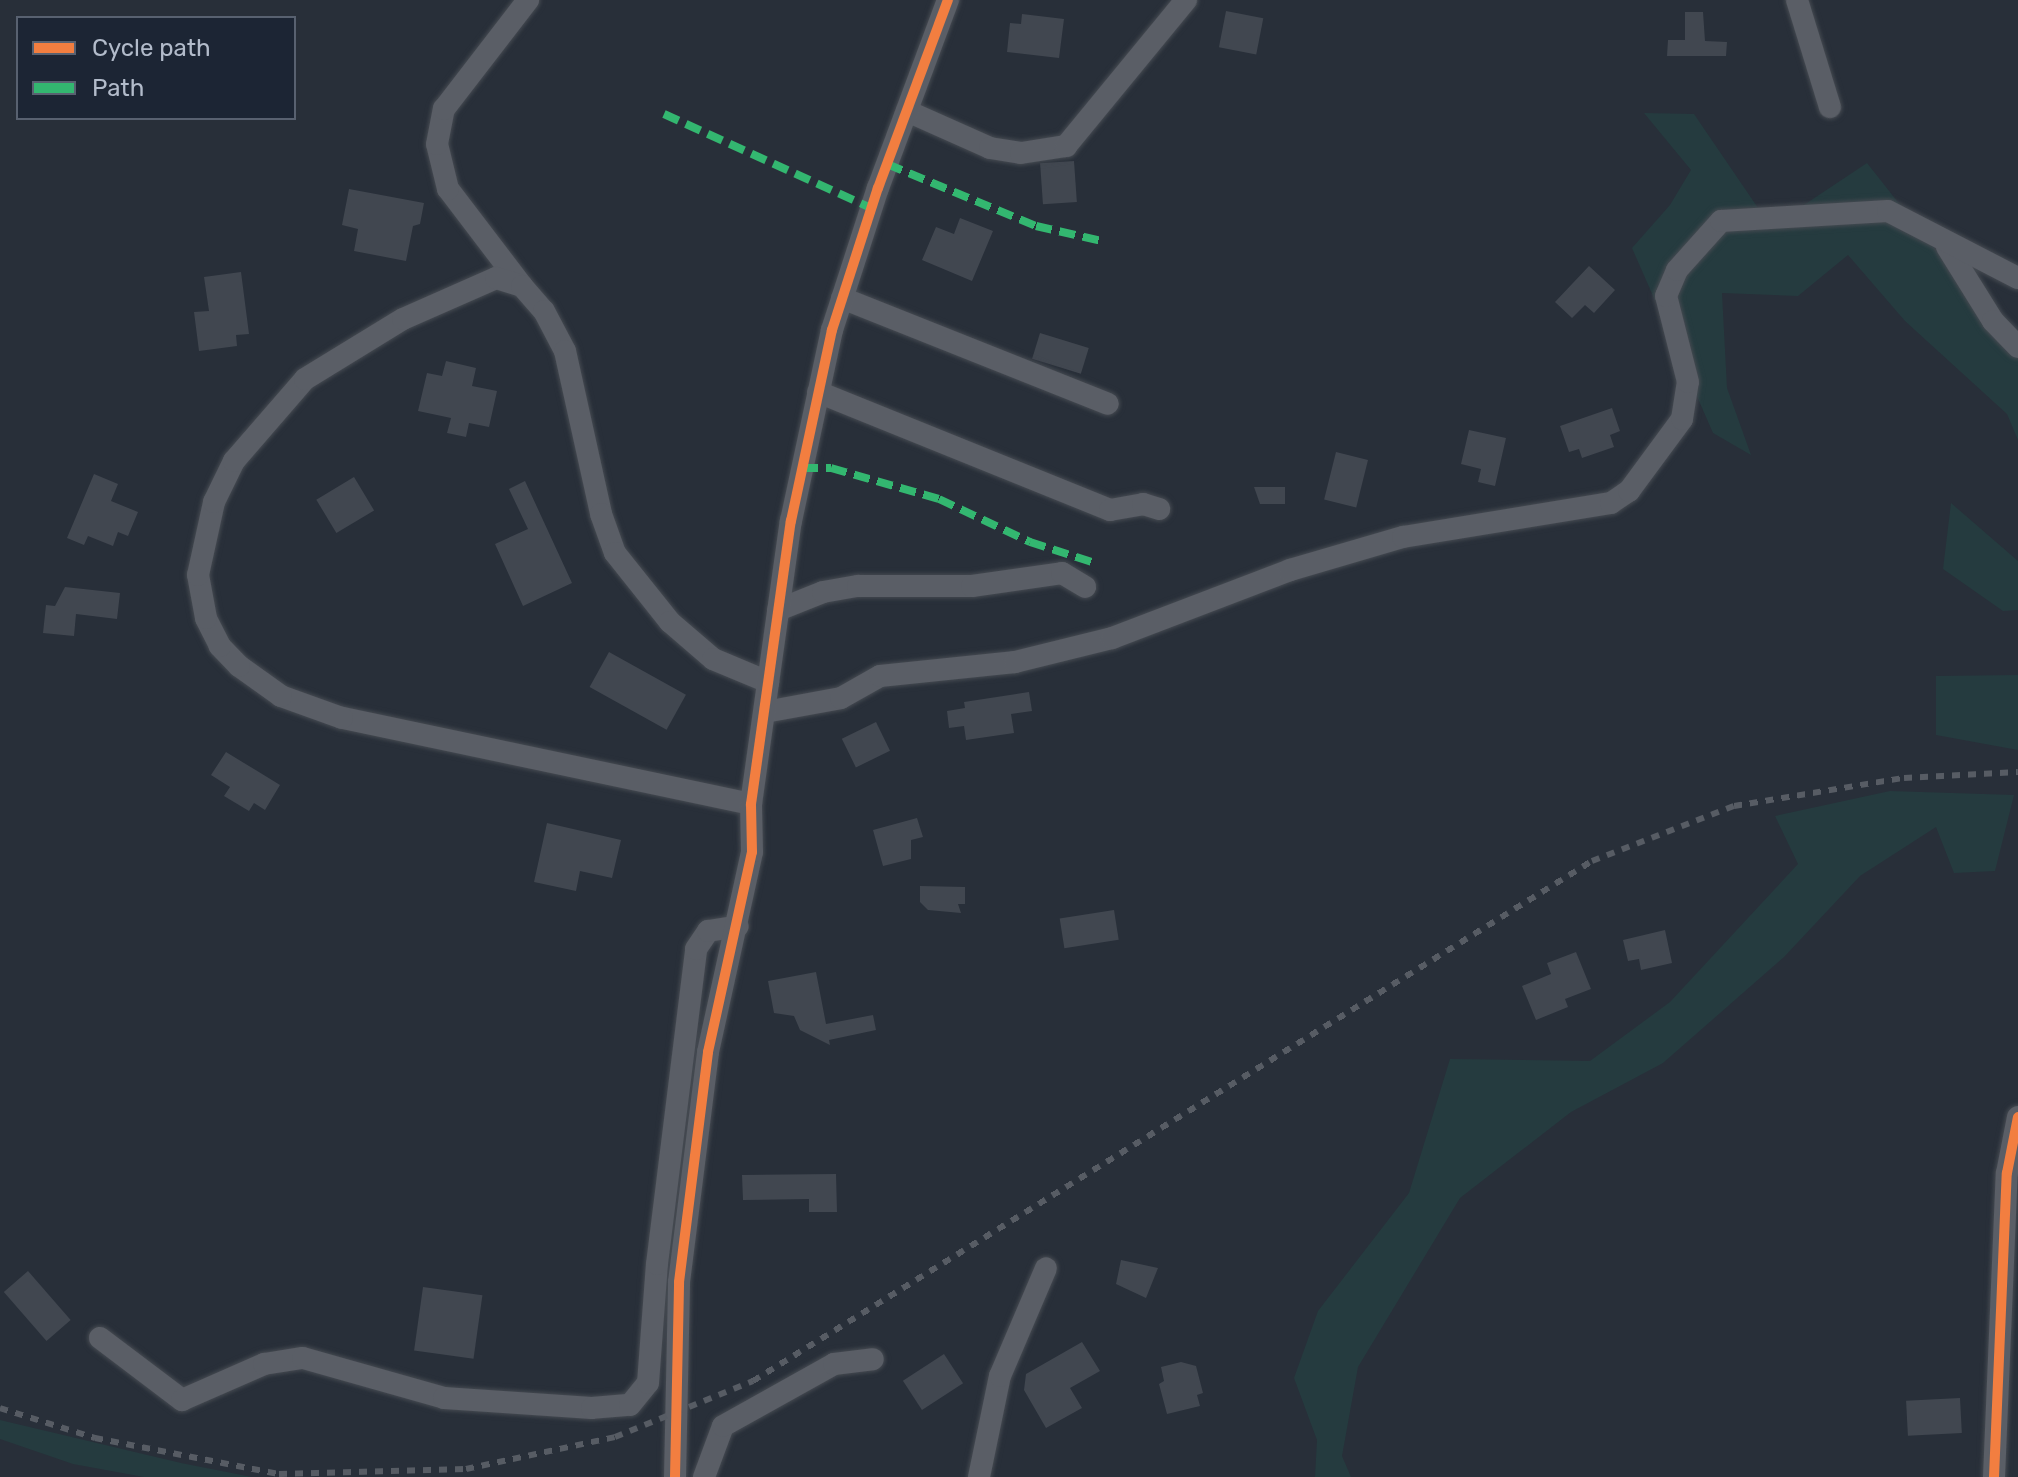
<!DOCTYPE html>
<style>
body{margin:0}
#map{position:relative;width:2018px;height:1477px;overflow:hidden;background:#282f39;font-family:Rubik,sans-serif}
div>[style]{position:absolute}
.green>*{inset:0;background:#253b3f}
.building>*{inset:0;background:#414750;transform-origin:0 0}
.roads{filter:drop-shadow(0 0 2px #454a51) drop-shadow(0 0 2px #454a51)}
.minor>*{height:22px;margin:-11px;padding:0 11px;transform-origin:11px;border-radius:11px;background:#5a5e66}
.rail>*{height:6px;margin-top:-3px;transform-origin:0;background:repeating-linear-gradient(90deg,#575c64 0 8px,transparent 0 16px)}
.quiet>*{height:8px;margin-top:-4px;transform-origin:0;background:repeating-linear-gradient(90deg,#33b770 0 16px,transparent 0 24px)}
.cycleway>*{height:10px;margin:-5px;padding:0 5px;transform-origin:5px;border-radius:5px;background:#f27e40}
span{translate:-50% -50%;white-space:nowrap;text-align:center;line-height:1.15;-webkit-text-stroke:6px #1c2534;paint-order:stroke}
.legend{position:absolute;left:16px;top:16px;width:280px;height:104px;box-sizing:border-box;background:#1c2534;border:2px solid #586170;margin:0;padding:10px 14px;list-style:none;font-size:24px;color:#b2bbca}
.legend li{display:flex;align-items:center;gap:16px;height:40px}
.legend b{width:40px;border:2px solid #586170}
</style>
<div id="map">
<div class="green">
<i style="clip-path:polygon(1644px 113px,1694px 114px,1771px 227px,1867px 163px,2018px 354px,2018px 440px,2007px 414px,1905px 321px,1848px 255px,1798px 296px,1722px 293px,1727px 388px,1751px 455px,1713px 433px,1632px 248px,1670px 205px,1691px 170px)"></i>
<i style="clip-path:polygon(1951px 503px,2018px 561px,2018px 610px,2003px 611px,1943px 569px)"></i>
<i style="clip-path:polygon(2018px 675px,2018px 750px,1936px 735px,1936px 676px)"></i>
<i style="clip-path:polygon(1890px 791px,2014px 795px,1995px 871px,1954px 873px,1936px 827px,1860px 876px,1784px 957px,1663px 1063px,1571px 1112px,1460px 1198px,1358px 1367px,1342px 1456px,1351px 1477px,1315px 1477px,1317px 1440px,1294px 1378px,1318px 1311px,1409px 1193px,1450px 1059px,1590px 1061px,1670px 1002px,1798px 864px,1775px 816px)"></i>
<i style="clip-path:polygon(0 1420px,181px 1463px,252px 1477px,144px 1477px,73px 1464px,0 1439px)"></i>
</div>
<div class="building">
<i style="left:1226px;top:11px;width:38px;height:37px;rotate:11deg"></i>
<i style="clip-path:polygon(1685px 12px,1703px 12px,1705px 41px,1727px 42px,1726px 56px,1667px 56px,1668px 40px,1685px 40px)"></i>
<i style="clip-path:polygon(1022px 14px,1064px 19px,1059px 58px,1007px 52px,1010px 23px,1021px 24px)"></i>
<i style="left:1074px;top:161px;width:41px;height:34px;rotate:86deg"></i>
<i style="clip-path:polygon(349px 189px,424px 203px,420px 224px,413px 226px,406px 261px,354px 251px,358px 229px,342px 225px)"></i>
<i style="clip-path:polygon(960px 218px,993px 231px,972px 281px,922px 260px,936px 227px,954px 234px)"></i>
<i style="clip-path:polygon(1589px 266px,1615px 290px,1594px 313px,1585px 305px,1572px 318px,1555px 302px)"></i>
<i style="clip-path:polygon(241px 272px,249px 334px,236px 335px,237px 346px,199px 351px,194px 312px,209px 311px,204px 277px)"></i>
<i style="left:1040px;top:333px;width:51px;height:27px;rotate:17deg"></i>
<i style="clip-path:polygon(446px 361px,476px 368px,472px 386px,497px 391px,489px 427px,469px 423px,466px 437px,447px 433px,451px 418px,418px 411px,427px 373px,442px 376px)"></i>
<i style="clip-path:polygon(1612px 408px,1620px 431px,1610px 435px,1614px 447px,1582px 458px,1579px 449px,1569px 452px,1560px 426px)"></i>
<i style="clip-path:polygon(1469px 430px,1506px 438px,1495px 486px,1478px 482px,1481px 469px,1461px 464px)"></i>
<i style="left:1336px;top:452px;width:33px;height:49px;rotate:14deg"></i>
<i style="clip-path:polygon(94px 474px,118px 484px,111px 501px,138px 512px,128px 536px,118px 532px,113px 546px,88px 536px,84px 545px,67px 538px)"></i>
<i style="left:354px;top:477px;width:39px;height:44px;rotate:59deg"></i>
<i style="clip-path:polygon(525px 481px,572px 583px,523px 606px,495px 544px,528px 529px,509px 489px)"></i>
<i style="clip-path:polygon(1254px 487px,1285px 487px,1285px 504px,1260px 504px)"></i>
<i style="clip-path:polygon(65px 587px,120px 593px,117px 619px,76px 614px,74px 636px,43px 633px,46px 605px,55px 606px)"></i>
<i style="left:609px;top:652px;width:88px;height:40px;rotate:29deg"></i>
<i style="clip-path:polygon(1029px 692px,1032px 711px,1011px 714px,1014px 733px,966px 740px,964px 726px,949px 728px,947px 711px,965px 708px,964px 702px)"></i>
<i style="left:876px;top:722px;width:32px;height:38px;rotate:64deg"></i>
<i style="clip-path:polygon(226px 752px,280px 785px,265px 810px,254px 803px,249px 811px,224px 796px,230px 787px,211px 775px)"></i>
<i style="clip-path:polygon(917px 818px,923px 837px,911px 840px,911px 859px,883px 866px,873px 830px)"></i>
<i style="clip-path:polygon(547px 823px,621px 840px,612px 878px,580px 871px,576px 891px,534px 882px)"></i>
<i style="clip-path:polygon(920px 886px,965px 887px,965px 904px,958px 904px,961px 913px,928px 910px,920px 902px)"></i>
<i style="left:1114px;top:910px;width:30px;height:55px;rotate:81deg"></i>
<i style="clip-path:polygon(1665px 930px,1672px 963px,1641px 970px,1639px 959px,1628px 961px,1623px 940px)"></i>
<i style="clip-path:polygon(1576px 952px,1591px 989px,1565px 999px,1568px 1007px,1536px 1020px,1522px 986px,1551px 974px,1547px 963px)"></i>
<i style="clip-path:polygon(816px 972px,826px 1024px,873px 1015px,876px 1030px,829px 1040px,830px 1045px,800px 1030px,794px 1016px,774px 1013px,768px 981px)"></i>
<i style="clip-path:polygon(836px 1174px,837px 1212px,809px 1212px,809px 1199px,743px 1200px,742px 1175px)"></i>
<i style="clip-path:polygon(1121px 1260px,1158px 1268px,1146px 1298px,1116px 1284px)"></i>
<i style="left:28px;top:1271px;width:65px;height:32px;rotate:49deg"></i>
<i style="left:423px;top:1287px;width:60px;height:64px;rotate:8deg"></i>
<i style="clip-path:polygon(1082px 1342px,1100px 1371px,1070px 1388px,1082px 1408px,1046px 1428px,1024px 1390px,1026px 1374px)"></i>
<i style="left:944px;top:1354px;width:35px;height:49px;rotate:57deg"></i>
<i style="clip-path:polygon(1181px 1362px,1196px 1366px,1203px 1393px,1197px 1395px,1200px 1406px,1167px 1414px,1159px 1384px,1164px 1381px,1161px 1367px)"></i>
<i style="left:1960px;top:1398px;width:35px;height:54px;rotate:87deg"></i>
</div>
<div class="roads">
<div class="minor">
<i style="left:1797px;top:0;width:112px;rotate:72.9deg"></i>
<i style="left:907px;top:111px;width:91px;rotate:24deg"></i>
<i style="left:990px;top:148px;width:31px;rotate:9deg"></i>
<i style="left:1021px;top:153px;width:46px;rotate:-8.8deg"></i>
<i style="left:1066px;top:146px;width:189px;rotate:-50.6deg"></i>
<i style="left:1947px;top:247px;width:87px;rotate:58.1deg"></i>
<i style="left:1993px;top:321px;width:36px;rotate:46deg"></i>
<i style="left:522px;top:286px;width:122px;rotate:-127.3deg"></i>
<i style="left:448px;top:189px;width:46px;rotate:-103.7deg"></i>
<i style="left:437px;top:144px;width:36px;rotate:-79deg"></i>
<i style="left:444px;top:109px;width:138px;rotate:-52.4deg"></i>
<i style="left:842px;top:298px;width:286px;rotate:21.7deg"></i>
<i style="left:818px;top:392px;width:315px;rotate:22deg"></i>
<i style="left:1110px;top:510px;width:34px;rotate:-10deg"></i>
<i style="left:1143px;top:504px;width:17px;rotate:17deg"></i>
<i style="left:778px;top:610px;width:48px;rotate:-21.8deg"></i>
<i style="left:823px;top:592px;width:36px;rotate:-10deg"></i>
<i style="left:858px;top:586px;width:114px"></i>
<i style="left:972px;top:586px;width:91px;rotate:-8.2deg"></i>
<i style="left:1062px;top:573px;width:27px;rotate:31deg"></i>
<i style="left:765px;top:712px;width:77px;rotate:-10.4deg"></i>
<i style="left:841px;top:698px;width:45px;rotate:-29.4deg"></i>
<i style="left:880px;top:676px;width:136px;rotate:-5.9deg"></i>
<i style="left:1015px;top:662px;width:100px;rotate:-13.9deg"></i>
<i style="left:1112px;top:638px;width:191px;rotate:-20.9deg"></i>
<i style="left:1290px;top:570px;width:118px;rotate:-16.3deg"></i>
<i style="left:1403px;top:537px;width:211px;rotate:-9.3deg"></i>
<i style="left:1611px;top:503px;width:22px;rotate:-34deg"></i>
<i style="left:1629px;top:491px;width:89px;rotate:-53.6deg"></i>
<i style="left:1682px;top:419px;width:37px;rotate:-81deg"></i>
<i style="left:1688px;top:382px;width:89px;rotate:-104.3deg"></i>
<i style="left:1666px;top:296px;width:28px;rotate:-67deg"></i>
<i style="left:1677px;top:270px;width:66px;rotate:-48.1deg"></i>
<i style="left:1721px;top:221px;width:167px;rotate:-3.4deg"></i>
<i style="left:1888px;top:211px;width:146px;rotate:27.3deg"></i>
<i style="left:751px;top:804px;width:418px;rotate:-168.1deg"></i>
<i style="left:342px;top:718px;width:65px;rotate:-160.2deg"></i>
<i style="left:281px;top:696px;width:52px;rotate:-144.5deg"></i>
<i style="left:239px;top:666px;width:28px;rotate:-134deg"></i>
<i style="left:220px;top:646px;width:31px;rotate:-117deg"></i>
<i style="left:206px;top:618px;width:44px;rotate:-100.5deg"></i>
<i style="left:198px;top:575px;width:75px;rotate:-77.6deg"></i>
<i style="left:214px;top:502px;width:46px;rotate:-64deg"></i>
<i style="left:234px;top:461px;width:108px;rotate:-49.1deg"></i>
<i style="left:305px;top:379px;width:115px;rotate:-31.5deg"></i>
<i style="left:403px;top:319px;width:102px;rotate:-23.8deg"></i>
<i style="left:496px;top:278px;width:27px;rotate:17deg"></i>
<i style="left:522px;top:286px;width:33px;rotate:49deg"></i>
<i style="left:544px;top:311px;width:45px;rotate:62.3deg"></i>
<i style="left:565px;top:351px;width:167px;rotate:77.5deg"></i>
<i style="left:601px;top:514px;width:41px;rotate:70.3deg"></i>
<i style="left:615px;top:553px;width:88px;rotate:51.4deg"></i>
<i style="left:670px;top:622px;width:57px;rotate:40.7deg"></i>
<i style="left:713px;top:659px;width:60px;rotate:22.7deg"></i>
<i style="left:100px;top:1338px;width:103px;rotate:37.1deg"></i>
<i style="left:182px;top:1400px;width:90px;rotate:-23.7deg"></i>
<i style="left:264px;top:1364px;width:39px;rotate:-9deg"></i>
<i style="left:303px;top:1358px;width:147px;rotate:15.8deg"></i>
<i style="left:444px;top:1398px;width:148px;rotate:3.9deg"></i>
<i style="left:592px;top:1408px;width:38px;rotate:-5deg"></i>
<i style="left:630px;top:1405px;width:28px;rotate:-51deg"></i>
<i style="left:648px;top:1383px;width:119px;rotate:-85.7deg"></i>
<i style="left:657px;top:1264px;width:317px;rotate:-82.9deg"></i>
<i style="left:696px;top:949px;width:22px;rotate:-56deg"></i>
<i style="left:708px;top:931px;width:30px;rotate:-9deg"></i>
<i style="left:675px;top:1477px;width:195px;rotate:-88.8deg"></i>
<i style="left:679px;top:1282px;width:232px;rotate:-82.8deg"></i>
<i style="left:708px;top:1052px;width:205px;rotate:-77.6deg"></i>
<i style="left:752px;top:852px;width:48px;rotate:-91.2deg"></i>
<i style="left:751px;top:804px;width:286px;rotate:-82deg"></i>
<i style="left:791px;top:521px;width:195px;rotate:-77.9deg"></i>
<i style="left:832px;top:330px;width:149px;rotate:-72.1deg"></i>
<i style="left:878px;top:188px;width:201px;rotate:-69.6deg"></i>
<i style="left:704px;top:1477px;width:54px;rotate:-69.6deg"></i>
<i style="left:723px;top:1426px;width:127px;rotate:-29.2deg"></i>
<i style="left:834px;top:1364px;width:39px;rotate:-7deg"></i>
<i style="left:979px;top:1477px;width:103px;rotate:-78.3deg"></i>
<i style="left:1000px;top:1376px;width:117px;rotate:-66.9deg"></i>
<i style="left:1994px;top:1477px;width:304px;rotate:-87.6deg"></i>
<i style="left:2007px;top:1173px;width:57px;rotate:-78.9deg"></i>
</div>
</div>
<div class="rail">
<i style="left:0;top:1408px;width:100px;rotate:17.5deg"></i>
<i style="left:95px;top:1438px;width:187px;rotate:11.1deg"></i>
<i style="left:279px;top:1474px;width:187px;rotate:-1.5deg"></i>
<i style="left:466px;top:1469px;width:152px;rotate:-12.1deg"></i>
<i style="left:615px;top:1437px;width:149px;rotate:-22.1deg"></i>
<i style="left:753px;top:1381px;width:987px;rotate:-31.79deg"></i>
<i style="left:1592px;top:861px;width:152px;rotate:-21.2deg"></i>
<i style="left:1734px;top:806px;width:172px;rotate:-9.4deg"></i>
<i style="left:1904px;top:778px;width:114px;rotate:-3deg"></i>
</div>
<div class="quiet">
<i style="left:664px;top:114px;width:227px;rotate:24.4deg"></i>
<i style="left:887px;top:164px;width:161px;rotate:22.6deg"></i>
<i style="left:1036px;top:226px;width:68px;rotate:12.8deg"></i>
<i style="left:802px;top:468px;width:29px"></i>
<i style="left:831px;top:468px;width:112px;rotate:16deg"></i>
<i style="left:939px;top:499px;width:101px;rotate:25.3deg"></i>
<i style="left:1030px;top:542px;width:65px;rotate:17.9deg"></i>
</div>
<div class="cycleway">
<i style="left:675px;top:1477px;width:195px;rotate:-88.8deg"></i>
<i style="left:679px;top:1282px;width:232px;rotate:-82.8deg"></i>
<i style="left:708px;top:1052px;width:205px;rotate:-77.6deg"></i>
<i style="left:752px;top:852px;width:48px;rotate:-91.2deg"></i>
<i style="left:751px;top:804px;width:286px;rotate:-82deg"></i>
<i style="left:791px;top:521px;width:195px;rotate:-77.9deg"></i>
<i style="left:832px;top:330px;width:149px;rotate:-72.1deg"></i>
<i style="left:878px;top:188px;width:201px;rotate:-69.6deg"></i>
<i style="left:1994px;top:1477px;width:304px;rotate:-87.6deg"></i>
<i style="left:2007px;top:1173px;width:57px;rotate:-78.9deg"></i>
</div>
<ul class="legend">
<li><b style="height:10px;background:#f27e40"></b>Cycle path</li>
<li><b style="height:10px;background:#33b770"></b>Path</li>
</ul>
</div>
